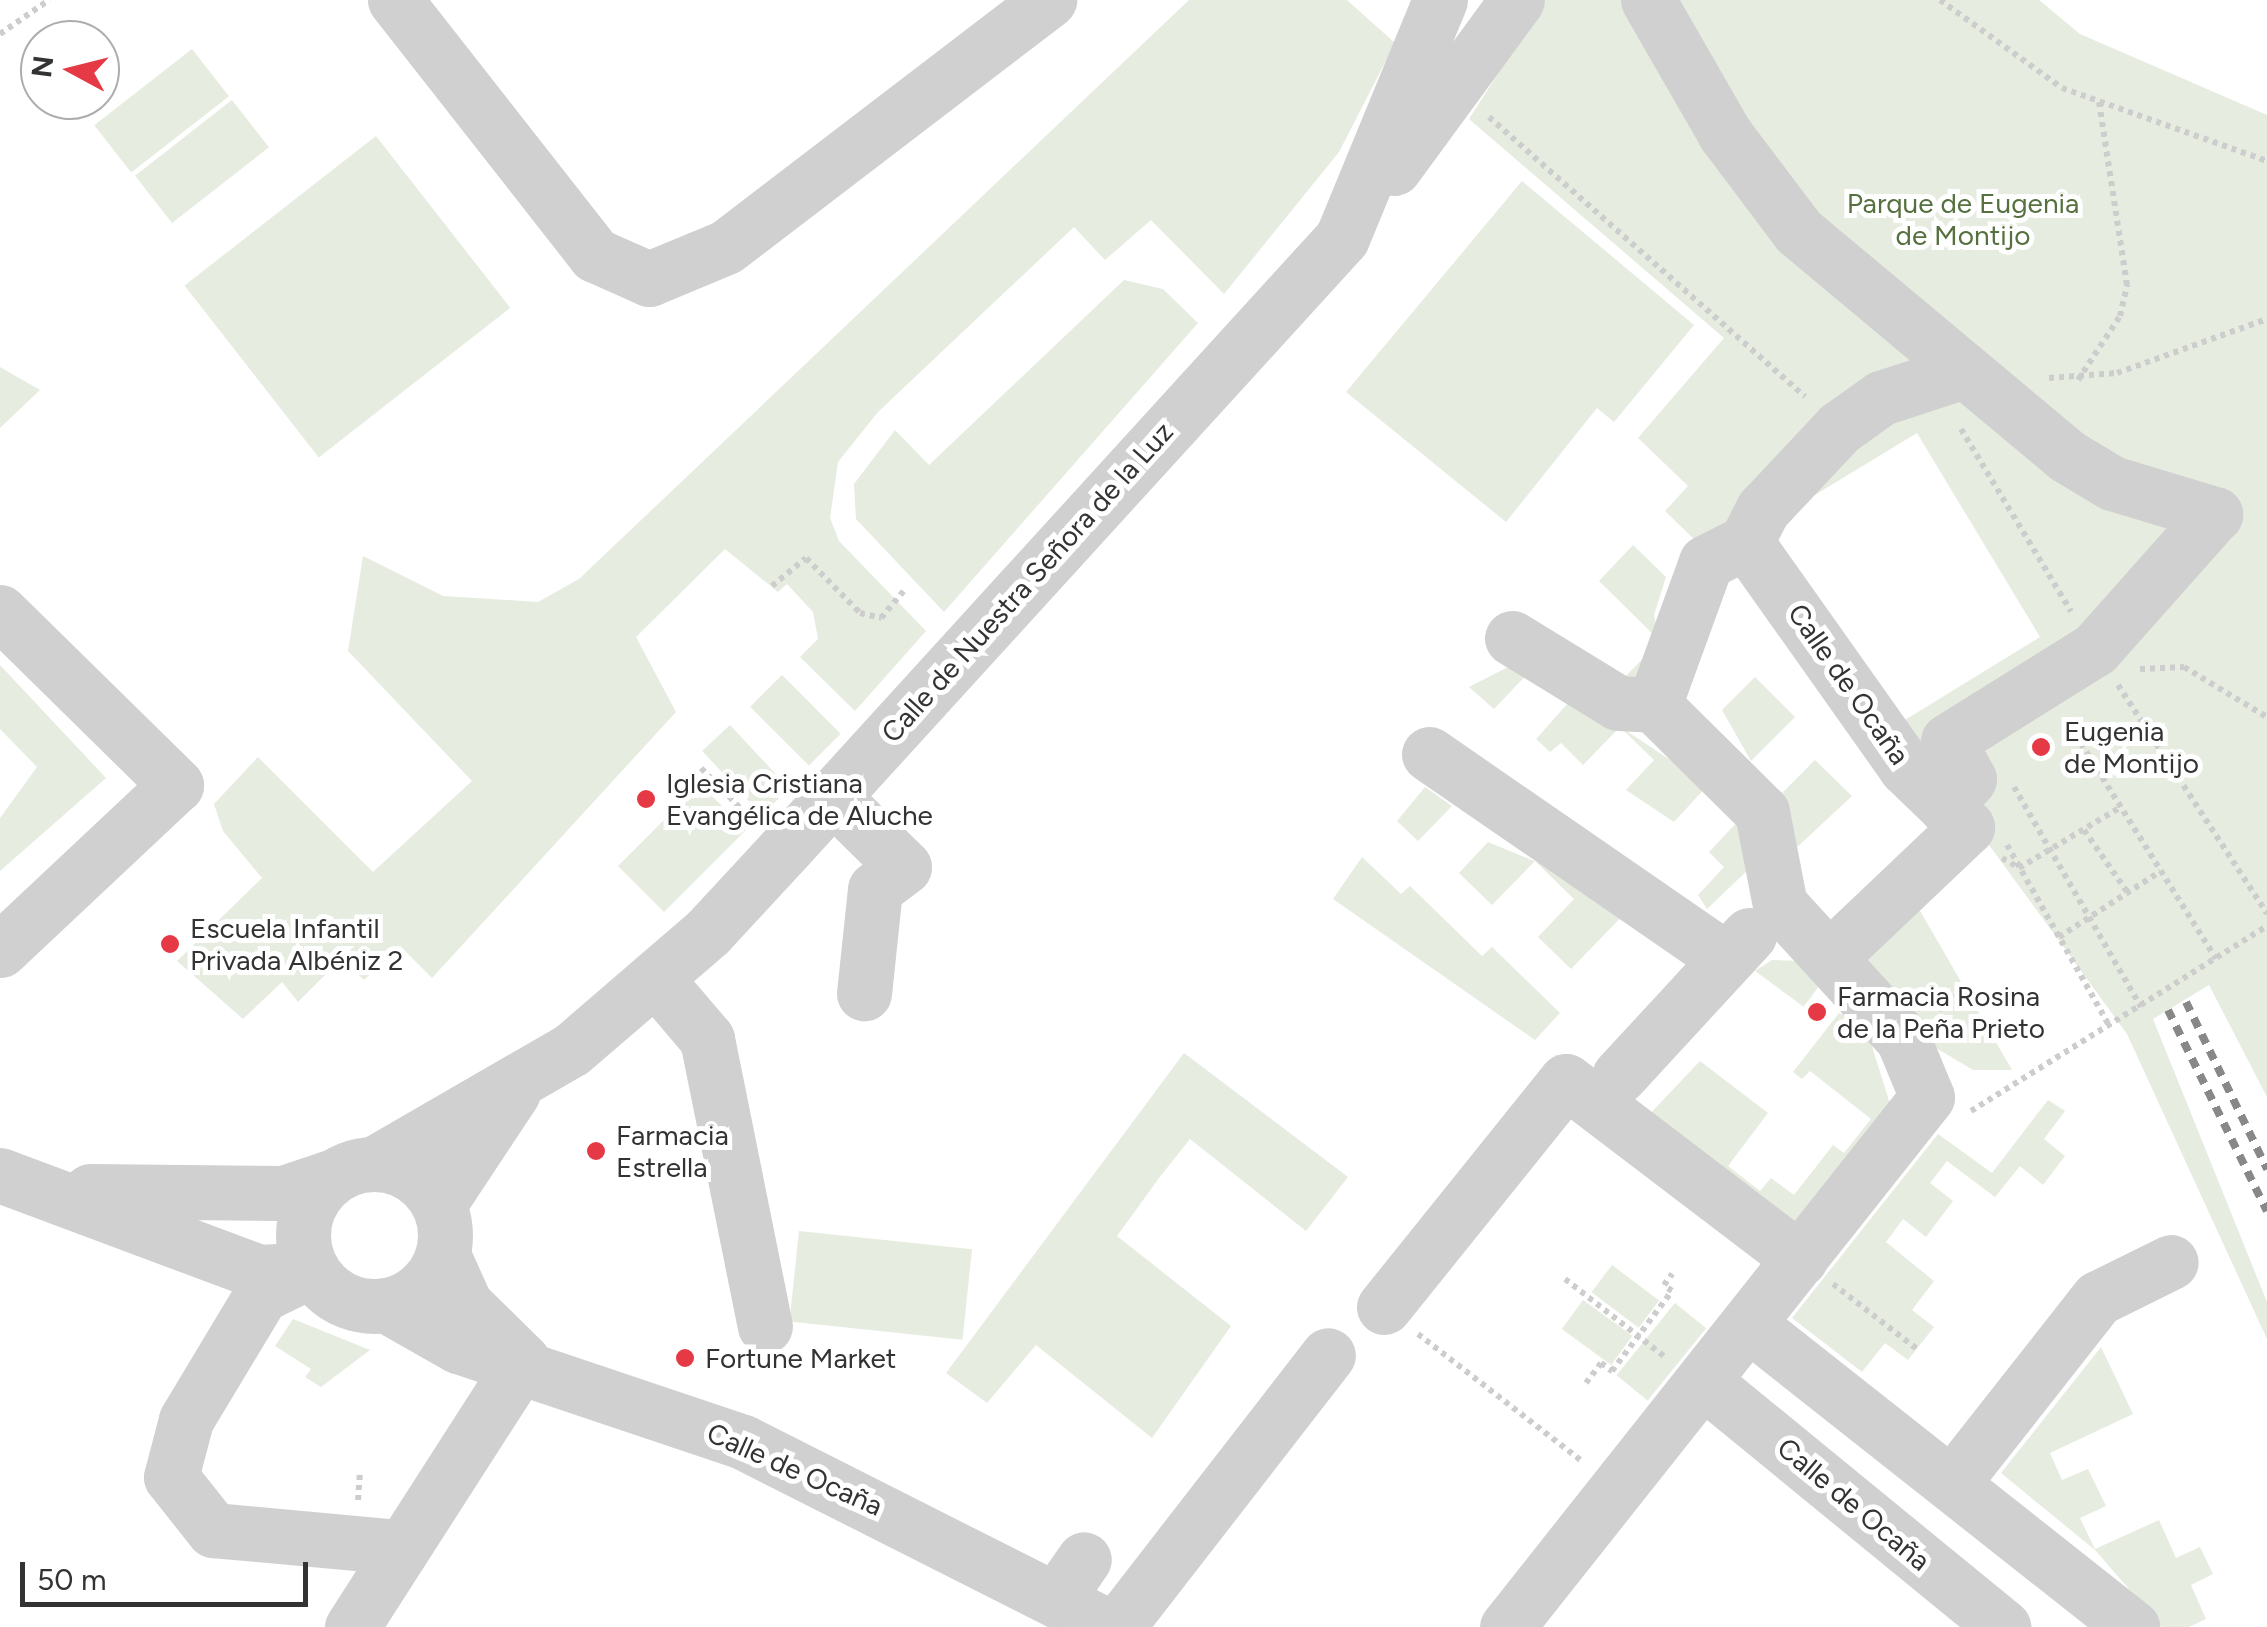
<!DOCTYPE html>
<meta charset="utf-8">
<style>
body{margin:0}
#map{position:relative;width:2267px;height:1627px;overflow:hidden;background:#fff;font-family:Figtree,sans-serif}
div>[style]{position:absolute}
.green>*{inset:0;background:#e6ecdf;transform-origin:0 0}
.path>*{height:6px;margin-top:-3px;transform-origin:0;background:repeating-linear-gradient(90deg,#cdcdcd 0 5px,transparent 0 10px)}
.minor>*{height:55px;margin:-27.5px;padding:0 27.5px;transform-origin:27.5px;border-radius:27.5px;background:#d0d0d0}
.minor>.ring{margin:-27.5px;padding:0;box-sizing:content-box;background:none;border:55px solid #d0d0d0;border-radius:50%}
.rail>*{height:8px;margin-top:-4px;transform-origin:0;background:repeating-linear-gradient(90deg,#888 0 10px,transparent 0 18px)}
.dots>*{width:28px;height:28px;translate:-50% -50%;box-sizing:border-box;border:5px solid #fff;border-radius:50%}
span{translate:-50% -50%;white-space:nowrap;text-align:center;line-height:1.15;-webkit-text-stroke:10px #fff;paint-order:stroke}
.park-label{font-size:28px;color:#56703f}
.street-label{font-size:28px;color:#333}
.poi-label{font-size:28px;color:#333}
.left{translate:0 -50%;text-align:left}
.north{position:absolute;left:20px;top:20px;width:100px;height:100px;box-sizing:border-box;background:#fff;border:2px solid #adadad;border-radius:50%;rotate:277deg;font-size:28px;font-weight:700;line-height:40px;text-align:center;color:#333}
.north::after{content:'';display:block;margin:auto;width:35px;height:45px;background:#e63946;clip-path:polygon(50% 0,100% 100%,50% 72%,0 100%)}
.scale{position:absolute;left:20px;top:1562px;width:288px;height:45px;box-sizing:border-box;border:5px solid #333;border-top:0;padding-left:12px;font-size:30px;line-height:35px;white-space:nowrap;color:#333;-webkit-text-stroke:8px #fff;paint-order:stroke}
</style>
<div id="map">
<div class="green">
<i style="clip-path:polygon(1189px 0,1347px 0,1395px 43px,1339px 152px,1224px 294px,1151px 220px,1105px 260px,1074px 227px,878px 412px,838px 462px,830px 518px,839px 541px,926px 631px,855px 711px,800px 657px,818px 639px,813px 612px,787px 584px,778px 592px,725px 549px,636px 637px,676px 712px,432px 978px,400px 946px,364px 980px,341px 959px,298px 1002px,282px 982px,243px 1019px,177px 961px,262px 878px,223px 831px,214px 804px,258px 757px,373px 872px,472px 781px,348px 651px,363px 556px,443px 596px,538px 602px,579px 579px)"></i>
<i style="clip-path:polygon(1545px 0,2039px 0,2080px 34px,2267px 115px,2267px 1097px,2209px 985px,2153px 1019px,2267px 1302px,2267px 1339px,2127px 1034px,1900px 723px,2040px 637px,1917px 433px,1777px 518px,1699px 544px,1665px 511px,1688px 486px,1638px 438px,1724px 338px,1469px 119px)"></i>
<i style="left:192px;top:49px;width:60px;height:124px;rotate:52deg"></i>
<i style="left:232px;top:100px;width:60px;height:123px;rotate:52deg"></i>
<i style="left:376px;top:136px;width:218px;height:243px;rotate:52deg"></i>
<i style="clip-path:polygon(1522px 181px,1694px 325px,1614px 422px,1597px 408px,1506px 522px,1346px 392px)"></i>
<i style="clip-path:polygon(1124px 280px,1163px 289px,1198px 323px,944px 612px,856px 519px,854px 484px,895px 430px,929px 465px)"></i>
<i style="clip-path:polygon(0 367px,40px 390px,0 428px)"></i>
<i style="clip-path:polygon(1633px 545px,1666px 577px,1654px 615px,1660px 641px,1651px 678px,1616px 686px,1660px 641px,1599px 581px)"></i>
<i style="clip-path:polygon(0 665px,106px 778px,0 871px,0 818px,37px 767px,0 729px)"></i>
<i style="clip-path:polygon(1512px 665px,1532px 669px,1494px 709px,1469px 687px)"></i>
<i style="left:782px;top:675px;width:83px;height:45px;rotate:45deg"></i>
<i style="clip-path:polygon(1755px 677px,1795px 717px,1751px 761px,1722px 710px)"></i>
<i style="clip-path:polygon(1569px 702px,1619px 726px,1708px 785px,1674px 822px,1626px 790px,1654px 760px,1620px 727px,1583px 765px,1561px 743px,1550px 752px,1536px 739px)"></i>
<i style="left:730px;top:725px;width:87px;height:38px;rotate:47deg"></i>
<i style="clip-path:polygon(1815px 760px,1852px 796px,1794px 850px,1783px 792px)"></i>
<i style="left:700px;top:784px;width:65px;height:116px;rotate:45deg"></i>
<i style="clip-path:polygon(1425px 787px,1452px 806px,1418px 841px,1397px 821px)"></i>
<i style="clip-path:polygon(1742px 817px,1752px 866px,1707px 909px,1698px 895px,1724px 867px,1709px 852px)"></i>
<i style="clip-path:polygon(1488px 842px,1534px 861px,1633px 905px,1571px 969px,1538px 937px,1574px 899px,1535px 861px,1492px 905px,1459px 873px)"></i>
<i style="clip-path:polygon(1362px 857px,1401px 894px,1410px 886px,1482px 956px,1492px 947px,1560px 1013px,1535px 1040px,1333px 899px)"></i>
<i style="clip-path:polygon(1919px 909px,2012px 1070px,1973px 1070px,1931px 1045px,1861px 957px)"></i>
<i style="clip-path:polygon(1772px 960px,1803px 961px,1828px 973px,1804px 1007px,1755px 971px)"></i>
<i style="clip-path:polygon(1839px 1013px,1864px 1021px,1891px 1107px,1791px 1236px,1646px 1118px,1700px 1061px,1768px 1113px,1728px 1166px,1760px 1191px,1771px 1178px,1794px 1195px,1833px 1145px,1844px 1153px,1871px 1119px,1810px 1071px,1802px 1079px,1793px 1072px)"></i>
<i style="clip-path:polygon(1184px 1053px,1348px 1177px,1306px 1231px,1190px 1139px,1159px 1178px,1117px 1236px,1231px 1326px,1152px 1438px,1036px 1345px,987px 1403px,946px 1373px)"></i>
<i style="clip-path:polygon(2048px 1100px,2065px 1111px,2044px 1139px,2065px 1156px,2043px 1185px,2020px 1166px,1995px 1197px,1947px 1161px,1930px 1183px,1953px 1201px,1926px 1237px,1903px 1219px,1886px 1242px,1934px 1281px,1912px 1310px,1934px 1327px,1908px 1360px,1885px 1343px,1862px 1372px,1792px 1318px,1938px 1134px,1992px 1173px)"></i>
<i style="left:799px;top:1231px;width:174px;height:91px;rotate:6deg"></i>
<i style="left:1612px;top:1265px;width:59px;height:34px;rotate:37deg"></i>
<i style="left:1583px;top:1300px;width:61px;height:36px;rotate:36deg"></i>
<i style="left:1675px;top:1303px;width:40px;height:93px;rotate:39deg"></i>
<i style="clip-path:polygon(293px 1319px,370px 1350px,321px 1387px,305px 1377px,311px 1369px,275px 1346px)"></i>
<i style="clip-path:polygon(2101px 1347px,2133px 1414px,2050px 1453px,2062px 1480px,2088px 1469px,2106px 1506px,2080px 1518px,2095px 1549px,2159px 1520px,2176px 1558px,2200px 1547px,2213px 1574px,2191px 1585px,2206px 1619px,2189px 1627px,2162px 1627px,2095px 1550px,2001px 1473px)"></i>
</div>
<div class="path">
<i style="left:1940px;top:0;width:150px;rotate:35.8deg"></i>
<i style="left:2062px;top:88px;width:218px;rotate:19.6deg"></i>
<i style="left:0;top:34px;width:60px;rotate:-34.8deg"></i>
<i style="left:1489px;top:117px;width:422px;rotate:41.5deg"></i>
<i style="left:2049px;top:378px;width:68px;rotate:-4.2deg"></i>
<i style="left:2117px;top:373px;width:159px;rotate:-19.8deg"></i>
<i style="left:2078px;top:380px;width:77px;rotate:-56.7deg"></i>
<i style="left:2120px;top:316px;width:32px;rotate:-77deg"></i>
<i style="left:2127px;top:285px;width:186px;rotate:-98.7deg"></i>
<i style="left:1961px;top:429px;width:213px;rotate:58.9deg"></i>
<i style="left:772px;top:586px;width:44px;rotate:-39.5deg"></i>
<i style="left:806px;top:558px;width:77px;rotate:45.5deg"></i>
<i style="left:860px;top:613px;width:22px;rotate:13deg"></i>
<i style="left:881px;top:618px;width:35px;rotate:-50deg"></i>
<i style="left:2140px;top:669px;width:44px;rotate:-2.6deg"></i>
<i style="left:2184px;top:667px;width:97px;rotate:31.1deg"></i>
<i style="left:2118px;top:685px;width:273px;rotate:56.9deg"></i>
<i style="left:2065px;top:718px;width:284px;rotate:57.9deg"></i>
<i style="left:701px;top:768px;width:70px;rotate:45.6deg"></i>
<i style="left:2014px;top:787px;width:254px;rotate:60deg"></i>
<i style="left:2084px;top:830px;width:77px;rotate:55.1deg"></i>
<i style="left:2007px;top:845px;width:209px;rotate:60.5deg"></i>
<i style="left:2002px;top:858px;width:20px;rotate:30deg"></i>
<i style="left:2019px;top:868px;width:119px;rotate:-30.9deg"></i>
<i style="left:2059px;top:937px;width:121px;rotate:-32.9deg"></i>
<i style="left:1939px;top:1010px;width:33px;rotate:-38deg"></i>
<i style="left:1971px;top:1111px;width:349px;rotate:-32deg"></i>
<i style="left:1565px;top:1279px;width:125px;rotate:37.9deg"></i>
<i style="left:1833px;top:1284px;width:106px;rotate:37.7deg"></i>
<i style="left:1418px;top:1334px;width:207px;rotate:37.8deg"></i>
<i style="left:1586px;top:1383px;width:25px;rotate:-53deg"></i>
<i style="left:1601px;top:1363px;width:14px;rotate:36deg"></i>
<i style="left:1612px;top:1371px;width:100px;rotate:-53.1deg"></i>
<i style="left:1672px;top:1291px;width:10px;rotate:-143deg"></i>
<i style="left:1664px;top:1285px;width:14px;rotate:-54deg"></i>
<i style="left:358px;top:1500px;width:27px;rotate:-86deg"></i>
</div>
<div class="minor">
<i style="left:395px;top:0;width:324px;rotate:51.9deg"></i>
<i style="left:595px;top:255px;width:59px;rotate:24deg"></i>
<i style="left:649px;top:279px;width:83px;rotate:-22.6deg"></i>
<i style="left:726px;top:247px;width:407px;rotate:-37.4deg"></i>
<i style="left:1648px;top:0;width:155px;rotate:60.1deg"></i>
<i style="left:1725px;top:134px;width:121px;rotate:53deg"></i>
<i style="left:1798px;top:231px;width:351px;rotate:39.9deg"></i>
<i style="left:2067px;top:456px;width:52px;rotate:31deg"></i>
<i style="left:2112px;top:483px;width:108px;rotate:16.8deg"></i>
<i style="left:2215px;top:514px;width:181px;rotate:131.6deg"></i>
<i style="left:2095px;top:649px;width:173px;rotate:148deg"></i>
<i style="left:1948px;top:741px;width:43px;rotate:61.1deg"></i>
<i style="left:1969px;top:779px;width:36px;rotate:132deg"></i>
<i style="left:1394px;top:168px;width:208px;rotate:-53.8deg"></i>
<i style="left:1746px;top:542px;width:37px;rotate:-63deg"></i>
<i style="left:1763px;top:509px;width:111px;rotate:-46.8deg"></i>
<i style="left:1839px;top:428px;width:52px;rotate:-35.5deg"></i>
<i style="left:1881px;top:398px;width:84px;rotate:-18deg"></i>
<i style="left:0;top:612px;width:247px;rotate:44.5deg"></i>
<i style="left:176px;top:785px;width:241px;rotate:136.8deg"></i>
<i style="left:1512px;top:638px;width:124px;rotate:31.5deg"></i>
<i style="left:1618px;top:703px;width:36px;rotate:3deg"></i>
<i style="left:1429px;top:754px;width:359px;rotate:34.6deg"></i>
<i style="left:832px;top:796px;width:101px;rotate:44.6deg"></i>
<i style="left:904px;top:867px;width:36px;rotate:143deg"></i>
<i style="left:875px;top:889px;width:105px;rotate:96deg"></i>
<i style="left:656px;top:979px;width:79px;rotate:49.6deg"></i>
<i style="left:707px;top:1039px;width:293px;rotate:78.6deg"></i>
<i style="left:1619px;top:1076px;width:192px;rotate:-47.3deg"></i>
<i style="left:375px;top:1163px;width:226px;rotate:-30deg"></i>
<i style="left:571px;top:1050px;width:181px;rotate:-40.7deg"></i>
<i style="left:708px;top:932px;width:112px;rotate:-47.2deg"></i>
<i style="left:784px;top:850px;width:828px;rotate:-47.64deg"></i>
<i style="left:1342px;top:238px;width:257px;rotate:-67.6deg"></i>
<i class="ring" style="left:303px;top:1164px;width:87px;height:87px"></i>
<i style="left:0;top:1175px;width:278px;rotate:20.5deg"></i>
<i style="left:260px;top:1272px;width:51px;rotate:-3.4deg"></i>
<i style="left:90px;top:1191px;width:193px;rotate:0.6deg"></i>
<i style="left:283px;top:1193px;width:51px;rotate:-18.4deg"></i>
<i style="left:439px;top:1204px;width:134px;rotate:-56.5deg"></i>
<i style="left:443px;top:1255px;width:54px;rotate:65.8deg"></i>
<i style="left:465px;top:1304px;width:81px;rotate:44.5deg"></i>
<i style="left:312px;top:1270px;width:57px;rotate:153.9deg"></i>
<i style="left:261px;top:1295px;width:146px;rotate:121deg"></i>
<i style="left:186px;top:1420px;width:59px;rotate:104.7deg"></i>
<i style="left:171px;top:1477px;width:68px;rotate:51.6deg"></i>
<i style="left:213px;top:1530px;width:188px;rotate:5.2deg"></i>
<i style="left:386px;top:1305px;width:83px;rotate:29.7deg"></i>
<i style="left:458px;top:1346px;width:301px;rotate:18.6deg"></i>
<i style="left:743px;top:1442px;width:411px;rotate:26.8deg"></i>
<i style="left:1384px;top:1307px;width:290px;rotate:-51.2deg"></i>
<i style="left:1566px;top:1081px;width:294px;rotate:37.3deg"></i>
<i style="left:1751px;top:1326px;width:486px;rotate:38.3deg"></i>
<i style="left:1704px;top:1382px;width:387px;rotate:39.3deg"></i>
<i style="left:1953px;top:1482px;width:234px;rotate:-51.8deg"></i>
<i style="left:2098px;top:1298px;width:81px;rotate:-26.3deg"></i>
<i style="left:1057px;top:1598px;width:47px;rotate:-55.3deg"></i>
<i style="left:352px;top:1627px;width:316px;rotate:-57.3deg"></i>
<i style="left:1117px;top:1627px;width:344px;rotate:-52.2deg"></i>
<i style="left:1507px;top:1627px;width:676px;rotate:-51.6deg"></i>
<i style="left:1927px;top:1097px;width:63px;rotate:-112.5deg"></i>
<i style="left:1903px;top:1039px;width:182px;rotate:-132.5deg"></i>
<i style="left:1780px;top:905px;width:95px;rotate:-101deg"></i>
<i style="left:1762px;top:812px;width:152px;rotate:-135.3deg"></i>
<i style="left:1654px;top:705px;width:152px;rotate:-70deg"></i>
<i style="left:1706px;top:562px;width:45px;rotate:-26.6deg"></i>
<i style="left:1746px;top:542px;width:277px;rotate:54.7deg"></i>
<i style="left:1906px;top:768px;width:85px;rotate:44deg"></i>
<i style="left:1967px;top:827px;width:187px;rotate:136.5deg"></i>
</div>
<div class="rail">
<i style="left:2186px;top:1002px;width:186px;rotate:64.1deg"></i>
<i style="left:2168px;top:1010px;width:224px;rotate:63.8deg"></i>
</div>
<div class="dots">
<i style="left:2041px;top:747px;background:#e63946"></i>
<i style="left:646px;top:799px;background:#e63946"></i>
<i style="left:170px;top:944px;background:#e63946"></i>
<i style="left:1817px;top:1012px;background:#e63946"></i>
<i style="left:596px;top:1151px;background:#e63946"></i>
<i style="left:685px;top:1358px;background:#e63946"></i>
</div>
<div class="park-label">
<span style="left:1963px;top:219px">Parque de Eugenia<br>de Montijo</span>
</div>
<div class="street-label">
<span style="left:1027px;top:582px;rotate:-48deg">Calle de Nuestra Señora de la Luz</span>
<span style="left:1849px;top:684px;rotate:55deg">Calle de Ocaña</span>
<span style="left:795px;top:1469px;rotate:24deg">Calle de Ocaña</span>
<span style="left:1854px;top:1504px;rotate:40deg">Calle de Ocaña</span>
</div>
<div class="poi-label">
<span class="left" style="left:2064px;top:747px">Eugenia<br>de Montijo</span>
<span class="left" style="left:666px;top:799px">Iglesia Cristiana<br>Evangélica de Aluche</span>
<span class="left" style="left:190px;top:944px">Escuela Infantil<br>Privada Albéniz 2</span>
<span class="left" style="left:1837px;top:1012px">Farmacia Rosina<br>de la Peña Prieto</span>
<span class="left" style="left:616px;top:1151px">Farmacia<br>Estrella</span>
<span class="left" style="left:705px;top:1358px">Fortune Market</span>
</div>
<div class="north">N</div>
<div class="scale">50 m</div>
</div>
